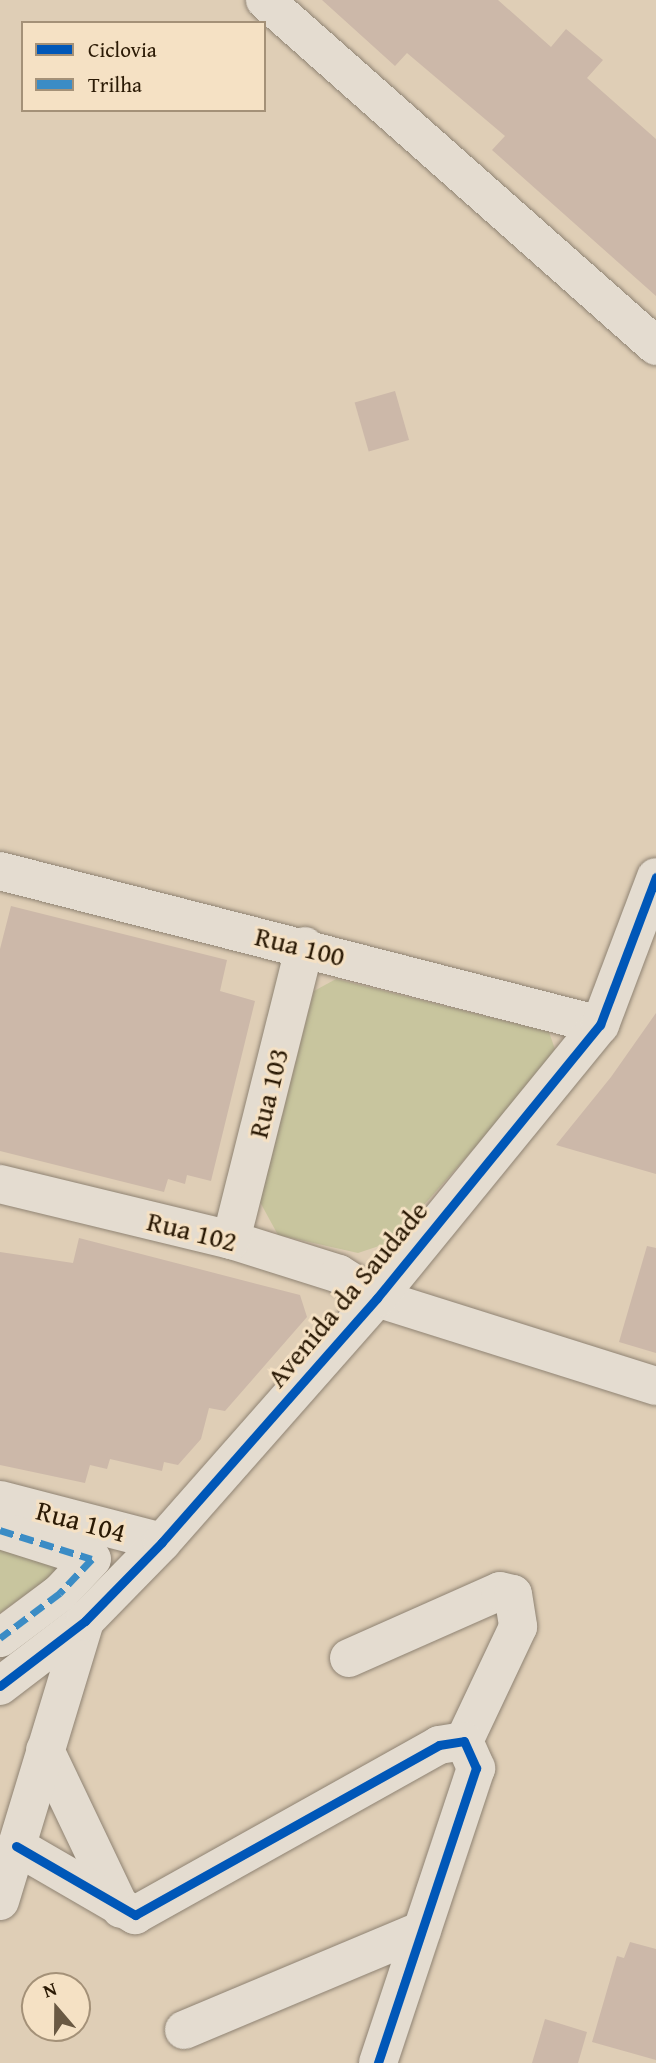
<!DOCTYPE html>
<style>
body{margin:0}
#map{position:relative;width:656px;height:2063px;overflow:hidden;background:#dfceb6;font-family:"Gentium Book Plus",serif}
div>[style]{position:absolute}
.green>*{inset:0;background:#c8c59e}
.building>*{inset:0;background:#ccb8a9;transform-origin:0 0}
.roads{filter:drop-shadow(0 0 2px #8f8373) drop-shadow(0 0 2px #8f8373)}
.street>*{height:38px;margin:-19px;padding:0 19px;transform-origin:19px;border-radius:19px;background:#e4dcd0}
.secondary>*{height:38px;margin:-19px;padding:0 19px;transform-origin:19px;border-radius:19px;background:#e4dcd0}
.quiet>*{height:7px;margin-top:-3.5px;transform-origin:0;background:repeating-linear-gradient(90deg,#3b8cc5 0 14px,transparent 0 21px)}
.cycleway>*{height:9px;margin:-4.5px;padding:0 4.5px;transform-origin:4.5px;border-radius:4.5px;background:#0057b8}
span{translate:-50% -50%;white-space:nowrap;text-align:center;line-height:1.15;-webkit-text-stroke:6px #f5e1c4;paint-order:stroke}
.street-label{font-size:28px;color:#2b1a05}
.legend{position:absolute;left:21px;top:21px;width:245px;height:91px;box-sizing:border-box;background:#f5e1c4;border:2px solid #a49178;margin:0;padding:9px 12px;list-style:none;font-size:21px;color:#2b1a05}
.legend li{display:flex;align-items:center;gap:14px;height:35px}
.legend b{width:35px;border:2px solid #a49178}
.north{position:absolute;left:21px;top:1972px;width:70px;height:70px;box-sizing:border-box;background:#f5e1c4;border:2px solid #a49178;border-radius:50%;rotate:340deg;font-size:19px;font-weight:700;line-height:28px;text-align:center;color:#2b1a05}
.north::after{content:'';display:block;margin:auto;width:24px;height:32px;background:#6a5943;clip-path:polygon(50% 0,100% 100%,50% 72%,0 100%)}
</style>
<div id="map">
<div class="green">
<i style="clip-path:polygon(336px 979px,549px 1032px,557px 1055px,391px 1242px,358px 1253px,278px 1235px,260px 1202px,314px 991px)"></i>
<i style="clip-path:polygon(0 1547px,67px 1565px,0 1613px)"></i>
</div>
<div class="building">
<i style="clip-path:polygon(322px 0,498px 0,551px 47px,566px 29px,603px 60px,587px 78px,656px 139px,656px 296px,492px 150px,505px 136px,407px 53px,395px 66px)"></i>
<i style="left:395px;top:391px;width:51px;height:42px;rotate:74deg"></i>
<i style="clip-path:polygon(11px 906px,227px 960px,220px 991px,255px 1001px,211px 1181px,187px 1175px,185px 1184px,168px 1179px,164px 1192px,0 1151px,0 949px)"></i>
<i style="clip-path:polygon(656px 1013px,656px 1174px,556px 1145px,611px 1077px)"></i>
<i style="clip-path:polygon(79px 1238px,300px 1295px,307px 1317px,225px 1411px,209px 1408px,201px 1439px,178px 1465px,164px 1462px,162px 1471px,110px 1459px,107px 1469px,90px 1465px,85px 1483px,0 1465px,0 1252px,73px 1263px)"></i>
<i style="clip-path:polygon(647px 1246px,656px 1248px,656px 1353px,619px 1342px)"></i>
<i style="clip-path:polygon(630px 1942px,656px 1949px,656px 2060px,592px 2042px,617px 1956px,624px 1958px)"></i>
<i style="clip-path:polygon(545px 2019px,587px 2032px,578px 2063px,532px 2063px)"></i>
</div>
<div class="roads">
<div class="street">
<i style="left:265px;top:0;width:522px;rotate:41.51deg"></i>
<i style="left:0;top:871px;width:619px;rotate:14.4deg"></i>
<i style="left:0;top:1184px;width:238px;rotate:13.6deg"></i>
<i style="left:231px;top:1240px;width:113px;rotate:17.5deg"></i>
<i style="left:339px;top:1274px;width:45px;rotate:32.3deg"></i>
<i style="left:377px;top:1298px;width:293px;rotate:17.5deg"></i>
<i style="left:231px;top:1240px;width:303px;rotate:-75.9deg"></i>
<i style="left:0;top:1500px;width:167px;rotate:14.5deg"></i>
<i style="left:0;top:1530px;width:96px;rotate:17.5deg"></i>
<i style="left:92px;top:1559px;width:47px;rotate:133.3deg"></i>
<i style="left:60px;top:1593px;width:75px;rotate:143.1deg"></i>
<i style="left:349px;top:1658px;width:165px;rotate:-23.9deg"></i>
<i style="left:500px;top:1591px;width:13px;rotate:13deg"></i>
<i style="left:513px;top:1594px;width:33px;rotate:81deg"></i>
<i style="left:518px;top:1627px;width:126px;rotate:115.3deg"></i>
<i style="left:45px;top:1750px;width:176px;rotate:64.5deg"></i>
<i style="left:16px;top:1846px;width:138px;rotate:30.1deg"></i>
<i style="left:135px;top:1915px;width:348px;rotate:-29.2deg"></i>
<i style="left:439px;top:1745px;width:25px;rotate:-9deg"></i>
<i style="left:464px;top:1741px;width:30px;rotate:66deg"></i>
<i style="left:476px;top:1768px;width:311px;rotate:108.4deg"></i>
<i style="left:0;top:1901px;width:293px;rotate:-73.1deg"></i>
<i style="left:184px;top:2030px;width:258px;rotate:-22.8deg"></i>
</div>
<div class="secondary">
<i style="left:0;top:1686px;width:107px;rotate:-37.4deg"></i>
<i style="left:85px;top:1621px;width:110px;rotate:-45.7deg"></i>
<i style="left:162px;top:1542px;width:325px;rotate:-48.6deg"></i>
<i style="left:377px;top:1298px;width:353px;rotate:-50.8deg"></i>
<i style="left:600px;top:1025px;width:158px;rotate:-69.3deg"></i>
</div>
</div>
<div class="quiet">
<i style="left:0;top:1530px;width:96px;rotate:17.5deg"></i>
<i style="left:92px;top:1559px;width:47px;rotate:133.3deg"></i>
<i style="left:60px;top:1593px;width:75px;rotate:143.1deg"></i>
</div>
<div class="cycleway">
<i style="left:0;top:1686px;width:107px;rotate:-37.4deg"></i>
<i style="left:85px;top:1621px;width:110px;rotate:-45.7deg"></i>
<i style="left:162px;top:1542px;width:325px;rotate:-48.6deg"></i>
<i style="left:377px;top:1298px;width:353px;rotate:-50.8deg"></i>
<i style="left:600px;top:1025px;width:158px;rotate:-69.3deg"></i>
<i style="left:16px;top:1846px;width:138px;rotate:30.1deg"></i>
<i style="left:135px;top:1915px;width:348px;rotate:-29.2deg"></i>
<i style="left:439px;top:1745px;width:25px;rotate:-9deg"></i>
<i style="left:464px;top:1741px;width:30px;rotate:66deg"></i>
<i style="left:476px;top:1768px;width:311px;rotate:108.4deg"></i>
</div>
<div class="street-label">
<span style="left:300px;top:946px;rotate:14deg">Rua 100</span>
<span style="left:268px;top:1093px;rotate:-76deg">Rua 103</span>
<span style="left:192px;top:1231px;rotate:14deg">Rua 102</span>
<span style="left:347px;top:1294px;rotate:-50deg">Avenida da Saudade</span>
<span style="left:81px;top:1521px;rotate:15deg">Rua 104</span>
</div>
<ul class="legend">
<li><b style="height:9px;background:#0057b8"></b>Ciclovia</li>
<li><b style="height:9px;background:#3b8cc5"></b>Trilha</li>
</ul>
<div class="north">N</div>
</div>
